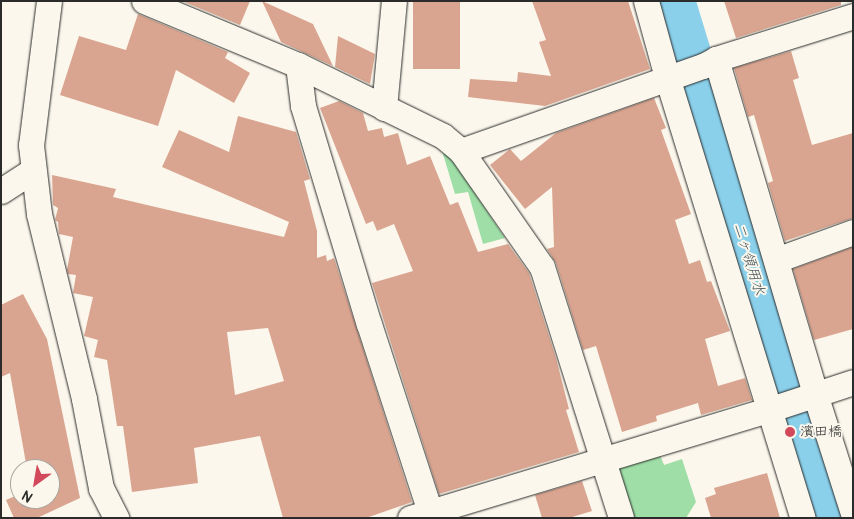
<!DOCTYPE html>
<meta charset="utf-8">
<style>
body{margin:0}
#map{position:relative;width:854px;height:519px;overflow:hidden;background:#fbf7ec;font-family:Pangolin,"Klee One",sans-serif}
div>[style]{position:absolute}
.green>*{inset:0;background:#9fdfa7}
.river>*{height:50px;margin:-25px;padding:0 25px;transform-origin:25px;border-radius:25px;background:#8ad0eb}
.building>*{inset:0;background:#daa590;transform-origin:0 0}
.roads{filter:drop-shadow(0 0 1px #2b2b2b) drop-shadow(0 0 1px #2b2b2b)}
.street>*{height:25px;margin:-12.5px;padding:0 12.5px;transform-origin:12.5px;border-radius:12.5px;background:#fbf7ec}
.dots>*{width:14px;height:14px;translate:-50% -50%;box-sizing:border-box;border:2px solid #fbf7ec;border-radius:50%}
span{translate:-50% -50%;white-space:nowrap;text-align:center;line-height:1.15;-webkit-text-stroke:4px #fbf7ec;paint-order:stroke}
.poi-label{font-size:14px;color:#2b2b2b}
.left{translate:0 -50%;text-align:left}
.water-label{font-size:15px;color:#43545b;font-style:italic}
.frame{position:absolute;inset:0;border:2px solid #2b2b2b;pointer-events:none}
.north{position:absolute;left:10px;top:459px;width:50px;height:50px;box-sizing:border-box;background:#fbf7ec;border:1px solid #a8a59f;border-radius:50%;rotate:212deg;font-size:14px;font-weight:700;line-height:20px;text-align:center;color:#2b2b2b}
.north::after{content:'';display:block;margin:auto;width:18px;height:22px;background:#d1495b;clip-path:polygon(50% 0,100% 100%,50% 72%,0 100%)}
</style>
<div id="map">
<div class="green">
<i style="clip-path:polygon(448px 153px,505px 238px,483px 244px,468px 192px,455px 194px,443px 154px)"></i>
<i style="clip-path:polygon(660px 455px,664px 465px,682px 459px,696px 502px,686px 518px,628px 518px,612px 471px)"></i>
</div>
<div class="river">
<i style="left:670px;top:1px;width:540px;rotate:73.11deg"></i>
</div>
<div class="building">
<i style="clip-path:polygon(182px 1px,250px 1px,240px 25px)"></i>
<i style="clip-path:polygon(262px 1px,313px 24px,333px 66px,281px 42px)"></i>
<i style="left:413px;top:1px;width:47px;height:68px"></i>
<i style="clip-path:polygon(532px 1px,628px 1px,650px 69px,545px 106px,468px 97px,470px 79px,517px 82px,518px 72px,551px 76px,539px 42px,546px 40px)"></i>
<i style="clip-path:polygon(724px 1px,841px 1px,841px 5px,736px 38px)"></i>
<i style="clip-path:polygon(138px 14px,228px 52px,225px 58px,250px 73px,234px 103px,176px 70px,158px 126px,60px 95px,79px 36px,126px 50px)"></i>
<i style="clip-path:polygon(338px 36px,375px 54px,370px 84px,335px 67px)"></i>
<i style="clip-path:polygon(791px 51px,799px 78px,793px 80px,812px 145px,853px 133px,853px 218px,785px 241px,768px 183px,773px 181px,754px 115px,748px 117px,734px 68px)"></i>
<i style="clip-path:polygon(654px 98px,666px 128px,661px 130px,691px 214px,675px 220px,689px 264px,700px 260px,707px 282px,711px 281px,730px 331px,705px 339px,718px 386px,745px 378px,752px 400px,701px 415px,698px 403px,656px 416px,657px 421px,622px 432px,596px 346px,583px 350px,556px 263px,547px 249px,554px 247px,552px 187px,525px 209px,490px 165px,510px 149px,521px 161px,556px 133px)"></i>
<i style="clip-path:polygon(339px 101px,363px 113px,368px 131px,382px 128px,384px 137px,398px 133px,407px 165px,430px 156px,450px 205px,458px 202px,478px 252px,508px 244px,529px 273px,556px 358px,569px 409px,566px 410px,579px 452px,439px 494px,372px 283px,413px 271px,394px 224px,377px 231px,373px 221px,366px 224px,320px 108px)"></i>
<i style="clip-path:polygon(evenodd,238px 116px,296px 132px,310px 179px,304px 181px,317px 231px,317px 258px,326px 255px,327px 261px,334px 258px,412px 502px,366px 518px,283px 518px,260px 436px,194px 448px,198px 483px,132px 492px,123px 426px,117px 426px,107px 360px,94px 357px,98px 340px,84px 336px,93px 297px,73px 293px,76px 275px,68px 274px,67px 270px,73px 237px,59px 234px,58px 222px,55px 220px,58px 208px,53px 205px,52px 175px,116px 189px,113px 197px,284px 237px,289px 222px,162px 167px,179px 130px,229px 152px,238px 116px,268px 328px,284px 381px,235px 395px,227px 332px,268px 328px)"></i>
<i style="clip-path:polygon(853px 247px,853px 329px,814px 340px,793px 269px)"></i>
<i style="clip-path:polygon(23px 294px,47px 339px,80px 498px,37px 518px,14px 518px,6px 500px,20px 494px,20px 499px,50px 499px,50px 469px,27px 469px,10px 373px,1px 377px,1px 305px)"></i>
<i style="clip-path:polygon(767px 473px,780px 518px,711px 518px,705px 498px,716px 494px,714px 488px)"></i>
<i style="clip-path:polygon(582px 481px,592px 511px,569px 518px,542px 518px,535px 495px)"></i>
</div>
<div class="roads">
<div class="street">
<i style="left:49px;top:1px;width:145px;rotate:97.1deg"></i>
<i style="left:31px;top:145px;width:69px;rotate:83.4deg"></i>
<i style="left:39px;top:214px;width:190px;rotate:76.3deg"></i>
<i style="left:84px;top:399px;width:91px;rotate:79.2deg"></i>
<i style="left:101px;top:488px;width:34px;rotate:63deg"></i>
<i style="left:144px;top:1px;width:167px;rotate:22.6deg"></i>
<i style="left:298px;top:65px;width:161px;rotate:26.1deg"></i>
<i style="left:443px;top:136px;width:23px;rotate:40deg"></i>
<i style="left:461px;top:151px;width:141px;rotate:55.1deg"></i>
<i style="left:542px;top:267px;width:263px;rotate:72.5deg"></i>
<i style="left:646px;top:1px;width:79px;rotate:74.6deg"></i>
<i style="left:667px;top:77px;width:461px;rotate:72.9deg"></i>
<i style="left:716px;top:59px;width:349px;rotate:73.5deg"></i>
<i style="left:815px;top:394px;width:125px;rotate:72.3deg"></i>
<i style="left:298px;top:65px;width:41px;rotate:83deg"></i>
<i style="left:303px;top:106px;width:228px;rotate:73.2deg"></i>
<i style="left:369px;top:324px;width:204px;rotate:72deg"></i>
<i style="left:384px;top:108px;width:107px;rotate:-84.7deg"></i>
<i style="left:461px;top:151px;width:256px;rotate:-19.4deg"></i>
<i style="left:703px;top:66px;width:15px;rotate:-28deg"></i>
<i style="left:716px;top:59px;width:144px;rotate:-17.4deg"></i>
<i style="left:1px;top:191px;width:38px;rotate:-33deg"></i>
<i style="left:776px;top:260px;width:82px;rotate:-20deg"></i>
<i style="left:410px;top:518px;width:374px;rotate:-16.8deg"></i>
<i style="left:768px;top:410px;width:89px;rotate:-18.2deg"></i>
</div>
</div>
<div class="dots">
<i style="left:790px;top:432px;background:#d1495b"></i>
</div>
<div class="poi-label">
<span class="left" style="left:800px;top:432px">濱田橋</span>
</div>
<div class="water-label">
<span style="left:749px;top:259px;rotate:73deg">二ヶ領用水</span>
</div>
<div class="frame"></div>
<div class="north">N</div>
</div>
